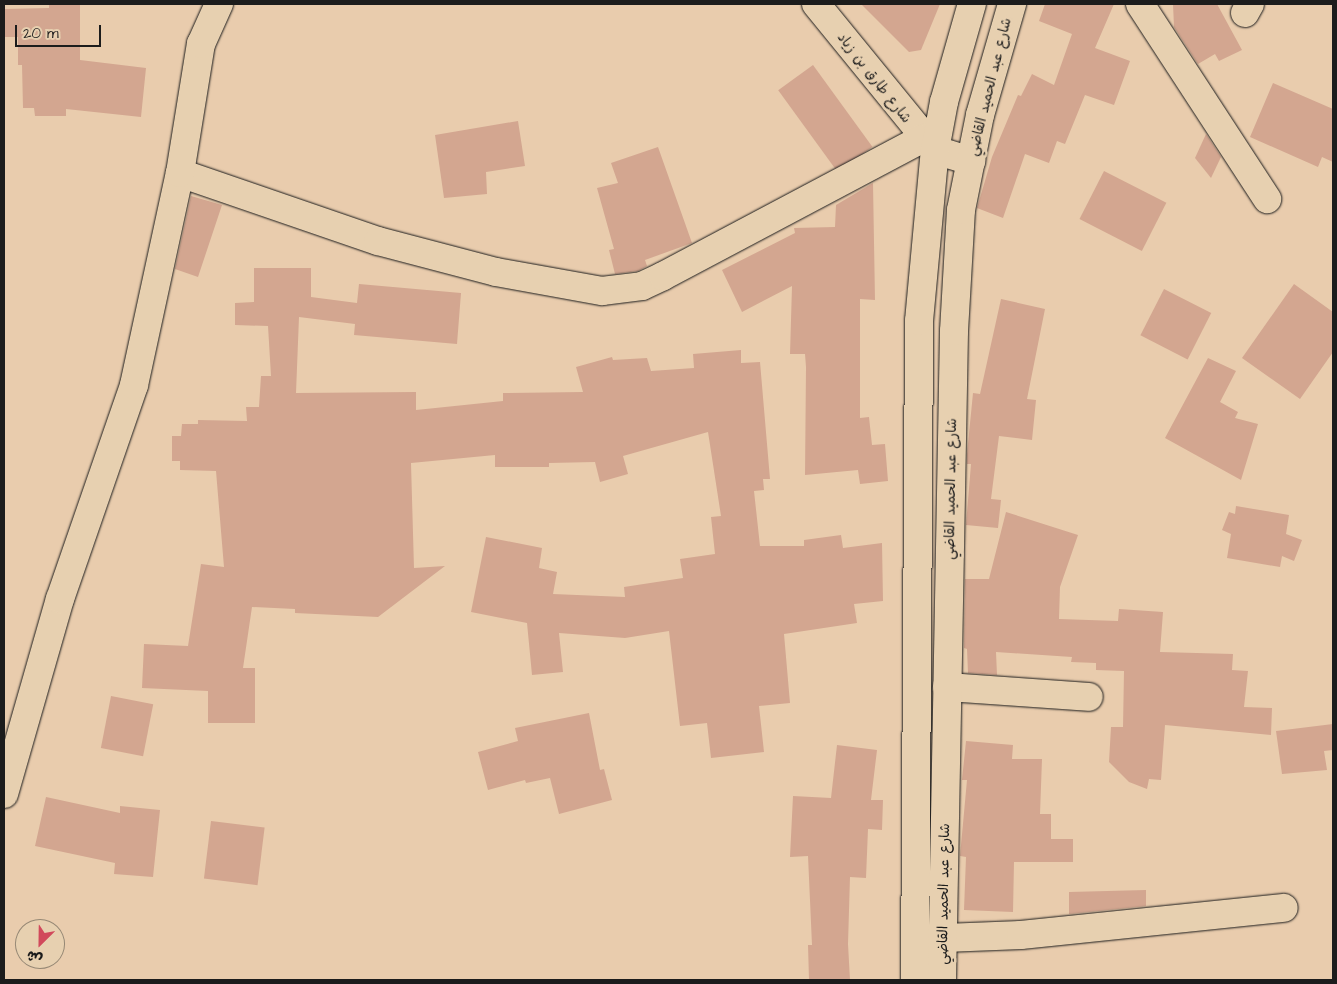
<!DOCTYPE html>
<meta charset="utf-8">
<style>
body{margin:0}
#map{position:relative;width:1337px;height:984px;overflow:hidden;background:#e9ccad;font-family:"Architects Daughter","Playpen Sans Arabic",sans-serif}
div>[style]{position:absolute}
.building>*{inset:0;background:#d3a690;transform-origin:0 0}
.roads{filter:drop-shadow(0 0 1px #1c1c1c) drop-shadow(0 0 1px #1c1c1c)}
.minor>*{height:28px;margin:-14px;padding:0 14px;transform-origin:14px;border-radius:14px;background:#e7d0b0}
.major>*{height:28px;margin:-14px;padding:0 14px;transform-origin:14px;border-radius:14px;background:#e7d0b0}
span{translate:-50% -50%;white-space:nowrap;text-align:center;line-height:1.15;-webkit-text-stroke:5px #e7d0b0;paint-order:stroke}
.street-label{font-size:14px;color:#1c1c1c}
.frame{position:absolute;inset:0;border:5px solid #1c1c1c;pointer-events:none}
.north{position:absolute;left:15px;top:919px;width:50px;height:50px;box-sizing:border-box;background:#e7d0b0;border:1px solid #968875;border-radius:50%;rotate:203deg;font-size:14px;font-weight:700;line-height:20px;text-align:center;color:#1c1c1c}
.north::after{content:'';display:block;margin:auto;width:18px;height:22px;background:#d1495b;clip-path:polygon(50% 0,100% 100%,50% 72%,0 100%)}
.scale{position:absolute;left:15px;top:25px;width:86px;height:22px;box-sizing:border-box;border:2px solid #1c1c1c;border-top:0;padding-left:6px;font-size:15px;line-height:18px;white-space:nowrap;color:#1c1c1c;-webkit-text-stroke:4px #e7d0b0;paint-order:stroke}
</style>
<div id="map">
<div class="building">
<i style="clip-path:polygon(49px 4px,80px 4px,80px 60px,146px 68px,141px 117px,66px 109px,66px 116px,35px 116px,34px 108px,23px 108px,22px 65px,18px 65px,18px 37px,5px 37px,5px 9px,49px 8px)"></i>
<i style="clip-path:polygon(861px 4px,940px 4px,921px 50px,909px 52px)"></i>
<i style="clip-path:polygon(1045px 4px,1114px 4px,1095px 48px,1130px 61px,1114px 105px,1085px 95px,1065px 144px,1057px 141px,1049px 163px,1025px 154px,1003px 218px,977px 208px,992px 157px,1018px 95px,1021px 96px,1032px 74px,1054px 85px,1072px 34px,1039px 21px)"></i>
<i style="clip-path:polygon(1173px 4px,1217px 4px,1242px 50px,1219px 61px,1215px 54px,1198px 64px,1174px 27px)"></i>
<i style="left:813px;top:65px;width:101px;height:43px;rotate:54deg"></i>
<i style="clip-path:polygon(1273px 83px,1333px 109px,1333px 162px,1322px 157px,1318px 167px,1250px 137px)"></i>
<i style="clip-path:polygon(518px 121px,525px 166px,486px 172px,487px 194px,444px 198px,435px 135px)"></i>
<i style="clip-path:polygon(1206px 134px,1221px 157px,1211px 178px,1195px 158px)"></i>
<i style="clip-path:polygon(658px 147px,692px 243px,645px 260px,647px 266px,638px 271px,615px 274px,609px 250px,614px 249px,597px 188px,618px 183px,611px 163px)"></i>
<i style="left:1104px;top:171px;width:70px;height:54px;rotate:27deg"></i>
<i style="clip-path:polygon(873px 183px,875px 300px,860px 299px,860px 418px,869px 417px,872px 445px,885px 444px,888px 481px,860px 484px,858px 470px,805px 475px,806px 367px,805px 354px,790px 354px,792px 286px,742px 312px,722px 270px,795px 233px,794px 228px,835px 227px,836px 205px)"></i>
<i style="clip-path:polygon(191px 196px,222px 205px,198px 277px,175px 269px)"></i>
<i style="clip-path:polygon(254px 268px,311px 268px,311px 297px,357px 303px,359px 284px,461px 293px,457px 344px,354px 335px,355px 324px,299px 317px,296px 393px,416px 392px,416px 410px,503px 401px,503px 393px,583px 392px,576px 367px,612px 357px,613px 360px,647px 358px,651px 371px,694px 368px,693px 354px,741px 350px,741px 363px,760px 362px,770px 479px,763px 479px,764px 490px,754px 491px,760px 546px,804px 546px,804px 540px,841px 535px,843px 548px,882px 543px,883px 601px,854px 604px,857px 623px,784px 634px,790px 703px,759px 706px,764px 752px,711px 758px,707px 723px,680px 726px,669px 631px,625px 638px,559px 633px,563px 672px,532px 675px,527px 623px,471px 612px,486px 537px,542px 548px,539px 568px,557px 572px,553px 594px,625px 597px,624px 587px,683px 578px,680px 559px,715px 554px,711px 517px,721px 516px,708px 432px,623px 456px,628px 474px,600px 482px,595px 462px,549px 463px,549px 467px,495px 467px,495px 455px,411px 463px,414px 568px,445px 566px,378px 617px,295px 613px,295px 609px,252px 607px,243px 668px,255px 668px,255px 723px,208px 723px,208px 691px,142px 688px,144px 644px,188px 646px,201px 564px,224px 567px,216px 471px,180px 470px,180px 461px,172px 461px,172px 436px,181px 436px,182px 424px,198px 424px,198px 420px,247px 421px,246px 407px,259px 407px,261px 376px,271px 376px,268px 326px,235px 325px,235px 303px,254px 302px)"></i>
<i style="clip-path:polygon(1294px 284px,1333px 312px,1333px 352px,1300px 399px,1242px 358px)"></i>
<i style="left:1164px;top:289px;width:53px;height:52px;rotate:27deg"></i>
<i style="clip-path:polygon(1001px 299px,1045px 309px,1027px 399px,1036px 400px,1032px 440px,999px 436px,991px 499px,1001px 500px,998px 528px,966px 525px,971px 464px,967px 464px,967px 454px,973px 393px,980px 394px)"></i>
<i style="clip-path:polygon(1208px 358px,1236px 371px,1220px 402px,1238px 412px,1235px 418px,1258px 424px,1241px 480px,1165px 438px)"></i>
<i style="clip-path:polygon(1236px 506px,1289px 515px,1286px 534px,1302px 540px,1294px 561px,1282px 556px,1280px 567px,1227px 558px,1231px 534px,1222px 530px,1229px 512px,1235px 514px)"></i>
<i style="clip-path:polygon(1006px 512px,1078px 535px,1060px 587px,1059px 619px,1118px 621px,1119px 609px,1163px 612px,1160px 652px,1233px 654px,1232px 670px,1248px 671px,1244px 707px,1272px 708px,1271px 735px,1165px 725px,1161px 780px,1149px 779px,1147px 789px,1129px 782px,1109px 762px,1111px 727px,1123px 727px,1124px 671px,1096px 670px,1096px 663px,1071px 662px,1072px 657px,996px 652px,997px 675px,968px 673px,967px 649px,964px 648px,965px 579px,989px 579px)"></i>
<i style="left:111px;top:696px;width:43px;height:53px;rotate:11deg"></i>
<i style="clip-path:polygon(589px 713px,600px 770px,604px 769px,612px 800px,559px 814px,550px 778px,526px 783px,525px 780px,488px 790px,478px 752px,518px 741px,515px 728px)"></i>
<i style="clip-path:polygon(1333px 724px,1333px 750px,1324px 751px,1327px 770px,1282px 774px,1276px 731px)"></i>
<i style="clip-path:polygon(966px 741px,1013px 745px,1012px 759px,1042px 759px,1040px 814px,1051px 814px,1051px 839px,1073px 839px,1073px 862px,1014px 862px,1013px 912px,964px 910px,966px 857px,960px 856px,967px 780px,962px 780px)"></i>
<i style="clip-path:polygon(837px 745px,877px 750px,871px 800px,883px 800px,882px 830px,868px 829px,866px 878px,850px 877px,848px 944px,850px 980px,809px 980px,808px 945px,812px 945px,808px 856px,790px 857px,793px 796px,831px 798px)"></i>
<i style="clip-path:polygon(46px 797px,120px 813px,120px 806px,160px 810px,153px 877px,114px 874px,115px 863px,35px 846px)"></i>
<i style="left:211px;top:821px;width:54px;height:58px;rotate:7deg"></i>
<i style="clip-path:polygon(1146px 890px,1146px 906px,1069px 914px,1069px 892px)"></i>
</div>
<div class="roads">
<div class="minor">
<i style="left:816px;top:4px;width:188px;rotate:50.8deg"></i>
<i style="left:935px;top:150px;width:38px;rotate:17deg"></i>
<i style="left:1140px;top:4px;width:233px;rotate:56.9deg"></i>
<i style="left:1245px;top:13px;width:10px;rotate:-61deg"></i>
<i style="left:180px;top:173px;width:209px;rotate:19deg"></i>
<i style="left:378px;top:241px;width:122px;rotate:14.7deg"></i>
<i style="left:496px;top:272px;width:108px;rotate:10.2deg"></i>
<i style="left:602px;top:291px;width:40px;rotate:-7.1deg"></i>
<i style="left:642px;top:286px;width:23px;rotate:-25deg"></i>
<i style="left:663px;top:276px;width:295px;rotate:-27.9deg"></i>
<i style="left:947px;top:687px;width:142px;rotate:4deg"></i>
<i style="left:4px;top:794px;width:203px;rotate:-74deg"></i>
<i style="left:60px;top:599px;width:226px;rotate:-70.9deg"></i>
<i style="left:134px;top:385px;width:217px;rotate:-77.8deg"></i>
<i style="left:180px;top:173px;width:131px;rotate:-80.8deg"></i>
<i style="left:201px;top:44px;width:44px;rotate:-65.8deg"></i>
<i style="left:919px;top:939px;width:102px;rotate:-2.2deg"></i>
<i style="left:1021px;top:935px;width:264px;rotate:-5.9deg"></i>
</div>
<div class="major">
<i style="left:915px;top:980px;width:659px;rotate:-89.65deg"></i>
<i style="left:919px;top:321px;width:172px;rotate:-84.7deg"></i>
<i style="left:935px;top:150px;width:49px;rotate:-79.4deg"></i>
<i style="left:944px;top:102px;width:102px;rotate:-74.1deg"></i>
<i style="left:942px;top:980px;width:649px;rotate:-88.94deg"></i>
<i style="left:954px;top:331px;width:121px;rotate:-86.7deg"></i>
<i style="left:961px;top:210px;width:97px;rotate:-78.7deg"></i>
<i style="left:980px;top:115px;width:116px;rotate:-73.9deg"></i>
</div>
</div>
<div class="street-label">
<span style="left:874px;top:78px;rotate:52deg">شارع طارق بن زياد</span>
<span style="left:990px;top:87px;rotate:-76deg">شارع عبد الحميد القاضي</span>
<span style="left:951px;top:489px;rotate:-89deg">شارع عبد الحميد القاضي</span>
<span style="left:944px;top:894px;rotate:-89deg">شارع عبد الحميد القاضي</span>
</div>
<div class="frame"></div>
<div class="north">ش</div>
<div class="scale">20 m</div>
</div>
